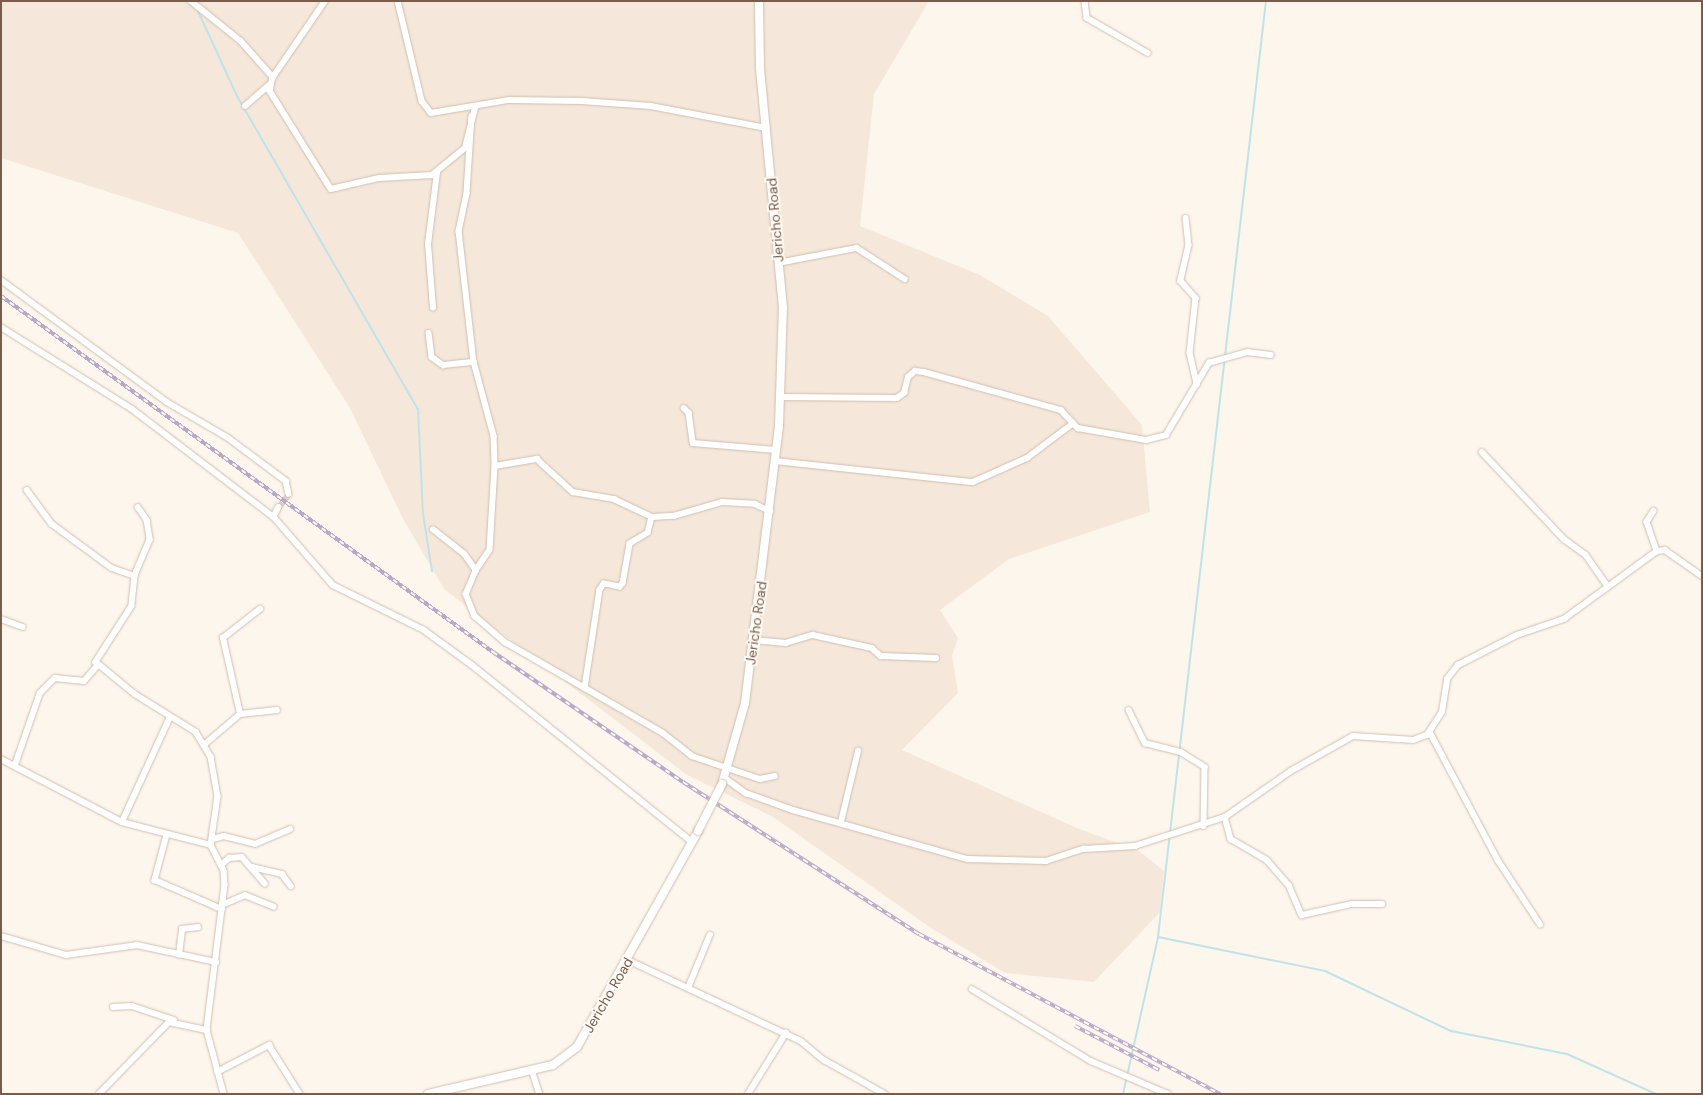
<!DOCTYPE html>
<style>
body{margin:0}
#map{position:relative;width:1703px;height:1095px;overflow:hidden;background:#fdf6ec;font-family:"DM Sans",sans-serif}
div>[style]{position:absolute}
.residential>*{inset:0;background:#f5e8da}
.stream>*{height:2px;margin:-1px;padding:0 1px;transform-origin:1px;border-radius:1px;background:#bfe3e8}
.street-tunnel>*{height:5.5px;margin-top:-2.75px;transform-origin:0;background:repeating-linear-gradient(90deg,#dcd0c4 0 5.5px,transparent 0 8.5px)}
.roads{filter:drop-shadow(0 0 1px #d1beb0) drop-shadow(0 0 1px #d1beb0)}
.street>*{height:5.5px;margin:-2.75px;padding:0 2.75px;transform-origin:2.75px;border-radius:2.75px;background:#fff}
.secondary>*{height:8px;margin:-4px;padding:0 4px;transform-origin:4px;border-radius:4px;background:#fff}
.rail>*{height:4px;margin-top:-2px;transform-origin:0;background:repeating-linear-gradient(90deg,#fffaf3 0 5.5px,#b9a8c9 0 11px);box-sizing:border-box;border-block:1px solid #b9a8c9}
.bridges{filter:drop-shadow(0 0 1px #d6c0b0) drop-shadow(0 0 1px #d6c0b0)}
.secondary-bridge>*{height:8px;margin:-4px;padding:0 4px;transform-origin:4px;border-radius:4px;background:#fff}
span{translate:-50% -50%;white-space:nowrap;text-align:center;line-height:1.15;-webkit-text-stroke:4px #fffaf3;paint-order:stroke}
.street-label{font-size:14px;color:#7a5c4d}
.frame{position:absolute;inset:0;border:2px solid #7a5c4d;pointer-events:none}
</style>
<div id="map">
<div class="residential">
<i style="clip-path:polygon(1px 1px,929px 1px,874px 94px,860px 226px,980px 275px,1048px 316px,1142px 425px,1150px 512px,1009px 559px,940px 610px,958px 638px,952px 656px,958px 693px,902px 750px,1077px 828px,1139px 851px,1164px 871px,1160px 912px,1094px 982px,1005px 973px,931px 928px,773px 817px,687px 775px,444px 589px,402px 517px,350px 408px,238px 233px,1px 158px)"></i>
</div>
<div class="stream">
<i style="left:197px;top:9px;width:96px;rotate:65.3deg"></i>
<i style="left:237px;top:96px;width:362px;rotate:60deg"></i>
<i style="left:418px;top:409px;width:105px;rotate:87.3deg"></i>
<i style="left:423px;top:514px;width:58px;rotate:81deg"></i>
<i style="left:1158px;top:937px;width:170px;rotate:11.5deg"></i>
<i style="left:1325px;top:971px;width:140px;rotate:25.5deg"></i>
<i style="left:1451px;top:1031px;width:118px;rotate:11.2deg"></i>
<i style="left:1567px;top:1054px;width:98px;rotate:24.2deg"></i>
<i style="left:1123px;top:1094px;width:161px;rotate:-77.4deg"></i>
<i style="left:1158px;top:937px;width:942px;rotate:-83.42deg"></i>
</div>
<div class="street-tunnel">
<i style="left:279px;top:507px;width:16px;rotate:-52deg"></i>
</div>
<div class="roads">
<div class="street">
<i style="left:191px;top:1px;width:64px;rotate:38.7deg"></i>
<i style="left:241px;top:41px;width:48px;rotate:48.4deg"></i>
<i style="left:273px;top:77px;width:14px;rotate:102deg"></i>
<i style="left:270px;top:91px;width:115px;rotate:58.1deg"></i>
<i style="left:331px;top:189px;width:49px;rotate:-12.9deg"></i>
<i style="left:379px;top:178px;width:53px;rotate:-3.2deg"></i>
<i style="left:432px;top:175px;width:43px;rotate:-39.3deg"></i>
<i style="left:465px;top:148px;width:41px;rotate:-76deg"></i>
<i style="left:398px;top:1px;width:103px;rotate:76.5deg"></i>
<i style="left:422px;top:101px;width:15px;rotate:53deg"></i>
<i style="left:431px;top:113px;width:79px;rotate:-9.5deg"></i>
<i style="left:509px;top:100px;width:73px;rotate:0.8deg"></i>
<i style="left:582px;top:101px;width:69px;rotate:4.1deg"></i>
<i style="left:651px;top:106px;width:117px;rotate:10.8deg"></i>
<i style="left:1085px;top:1px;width:17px;rotate:83deg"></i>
<i style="left:1087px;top:18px;width:70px;rotate:29.8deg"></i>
<i style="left:273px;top:77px;width:92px;rotate:-55.6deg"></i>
<i style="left:245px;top:106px;width:32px;rotate:-41deg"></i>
<i style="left:472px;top:116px;width:78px;rotate:93.7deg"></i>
<i style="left:467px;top:194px;width:38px;rotate:102deg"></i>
<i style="left:459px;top:231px;width:132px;rotate:83.5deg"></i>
<i style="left:1186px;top:218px;width:27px;rotate:84deg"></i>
<i style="left:1189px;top:245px;width:37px;rotate:103deg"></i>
<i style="left:1181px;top:281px;width:23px;rotate:49deg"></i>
<i style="left:1196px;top:298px;width:55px;rotate:96.2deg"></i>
<i style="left:1190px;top:353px;width:32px;rotate:77deg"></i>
<i style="left:778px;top:263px;width:80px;rotate:-10.8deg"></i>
<i style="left:857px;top:248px;width:57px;rotate:32.9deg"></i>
<i style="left:1px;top:280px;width:206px;rotate:36.3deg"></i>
<i style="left:167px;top:402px;width:69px;rotate:30.3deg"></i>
<i style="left:227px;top:437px;width:74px;rotate:36.7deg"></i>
<i style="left:286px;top:481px;width:13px;rotate:77deg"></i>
<i style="left:433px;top:308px;width:64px;rotate:-94.5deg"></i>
<i style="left:428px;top:244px;width:72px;rotate:-82.8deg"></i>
<i style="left:1px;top:327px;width:155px;rotate:32deg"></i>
<i style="left:132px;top:409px;width:178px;rotate:37.3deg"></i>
<i style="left:429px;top:333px;width:24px;rotate:83deg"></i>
<i style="left:432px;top:357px;width:14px;rotate:36deg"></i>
<i style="left:443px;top:365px;width:31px;rotate:-6deg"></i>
<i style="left:474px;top:362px;width:77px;rotate:74.9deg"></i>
<i style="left:494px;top:436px;width:30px;rotate:88deg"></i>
<i style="left:495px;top:466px;width:84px;rotate:93.4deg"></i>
<i style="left:490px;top:550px;width:25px;rotate:124deg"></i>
<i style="left:476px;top:571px;width:21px;rotate:-125deg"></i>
<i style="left:464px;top:554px;width:39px;rotate:-142deg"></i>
<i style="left:780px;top:397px;width:117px;rotate:0.5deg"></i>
<i style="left:897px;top:398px;width:9px;rotate:-36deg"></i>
<i style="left:904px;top:393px;width:16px;rotate:-76deg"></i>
<i style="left:908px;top:377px;width:9px;rotate:-41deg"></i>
<i style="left:915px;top:371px;width:9px;rotate:6deg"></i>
<i style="left:924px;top:372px;width:142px;rotate:15.5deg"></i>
<i style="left:1061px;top:410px;width:25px;rotate:47deg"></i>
<i style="left:1078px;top:428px;width:69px;rotate:10deg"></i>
<i style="left:1146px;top:440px;width:21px;rotate:-14deg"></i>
<i style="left:1166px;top:435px;width:84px;rotate:-59.2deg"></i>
<i style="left:1209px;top:363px;width:40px;rotate:-16deg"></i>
<i style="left:1247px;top:352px;width:24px;rotate:7deg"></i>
<i style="left:684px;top:408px;width:7px;rotate:45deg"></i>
<i style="left:689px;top:413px;width:30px;rotate:82deg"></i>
<i style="left:693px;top:443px;width:83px;rotate:4.8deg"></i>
<i style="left:1482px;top:452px;width:120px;rotate:46.7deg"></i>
<i style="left:1564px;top:539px;width:27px;rotate:36deg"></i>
<i style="left:1586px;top:555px;width:38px;rotate:55deg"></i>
<i style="left:775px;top:461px;width:199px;rotate:6.1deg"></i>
<i style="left:973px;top:482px;width:59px;rotate:-24deg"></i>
<i style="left:1027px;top:458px;width:55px;rotate:-36.9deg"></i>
<i style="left:495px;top:466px;width:43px;rotate:-9.5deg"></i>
<i style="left:537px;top:459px;width:49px;rotate:42.5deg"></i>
<i style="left:573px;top:492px;width:42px;rotate:9.7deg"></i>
<i style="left:614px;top:499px;width:42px;rotate:25.3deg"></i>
<i style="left:652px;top:517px;width:22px;rotate:-3deg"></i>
<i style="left:674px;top:516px;width:50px;rotate:-16.3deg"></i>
<i style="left:722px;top:502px;width:33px;rotate:3deg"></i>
<i style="left:755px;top:504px;width:17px;rotate:25deg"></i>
<i style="left:27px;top:490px;width:42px;rotate:53.7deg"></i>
<i style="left:52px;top:524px;width:74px;rotate:36.3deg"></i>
<i style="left:112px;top:568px;width:24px;rotate:19deg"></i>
<i style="left:138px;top:507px;width:16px;rotate:55deg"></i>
<i style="left:147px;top:520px;width:20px;rotate:81deg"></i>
<i style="left:150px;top:540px;width:39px;rotate:113deg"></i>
<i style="left:135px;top:576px;width:30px;rotate:96deg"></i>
<i style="left:132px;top:606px;width:67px;rotate:122.7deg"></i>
<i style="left:96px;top:662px;width:50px;rotate:39.4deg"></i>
<i style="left:135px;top:694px;width:72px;rotate:31.9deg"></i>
<i style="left:196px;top:732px;width:29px;rotate:59deg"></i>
<i style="left:211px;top:757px;width:40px;rotate:80deg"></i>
<i style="left:218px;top:796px;width:49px;rotate:98.1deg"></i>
<i style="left:211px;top:845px;width:29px;rotate:63deg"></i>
<i style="left:224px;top:871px;width:14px;rotate:86deg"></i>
<i style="left:225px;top:885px;width:146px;rotate:97.1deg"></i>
<i style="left:207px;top:1030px;width:66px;rotate:75.1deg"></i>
<i style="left:279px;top:507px;width:11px;rotate:117deg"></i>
<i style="left:274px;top:517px;width:90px;rotate:49.1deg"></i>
<i style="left:333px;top:585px;width:102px;rotate:26.3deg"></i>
<i style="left:424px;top:630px;width:59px;rotate:36.1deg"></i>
<i style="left:472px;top:665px;width:282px;rotate:38.8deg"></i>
<i style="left:1654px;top:511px;width:13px;rotate:122deg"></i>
<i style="left:1647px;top:522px;width:31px;rotate:71deg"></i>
<i style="left:652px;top:517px;width:16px;rotate:104deg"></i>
<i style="left:648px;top:533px;width:21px;rotate:149deg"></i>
<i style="left:630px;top:544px;width:40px;rotate:100deg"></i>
<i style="left:623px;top:583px;width:5px;rotate:127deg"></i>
<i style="left:620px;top:587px;width:16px;rotate:-169deg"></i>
<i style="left:604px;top:584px;width:7px;rotate:124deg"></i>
<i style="left:600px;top:590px;width:99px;rotate:98.7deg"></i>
<i style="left:585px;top:688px;width:90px;rotate:30deg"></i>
<i style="left:663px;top:733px;width:37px;rotate:38deg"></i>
<i style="left:692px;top:756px;width:72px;rotate:18.7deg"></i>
<i style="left:760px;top:779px;width:15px;rotate:-11deg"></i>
<i style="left:476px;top:571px;width:25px;rotate:113deg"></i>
<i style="left:466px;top:594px;width:24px;rotate:68deg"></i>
<i style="left:475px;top:616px;width:40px;rotate:41deg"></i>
<i style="left:505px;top:642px;width:92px;rotate:29.9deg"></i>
<i style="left:1px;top:619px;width:23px;rotate:20deg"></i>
<i style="left:753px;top:640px;width:33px;rotate:5deg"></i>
<i style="left:786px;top:643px;width:28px;rotate:-17deg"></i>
<i style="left:813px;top:635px;width:60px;rotate:12.4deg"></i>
<i style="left:872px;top:648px;width:12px;rotate:42deg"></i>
<i style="left:881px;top:656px;width:55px;rotate:2.1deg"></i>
<i style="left:1129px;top:710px;width:37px;rotate:64deg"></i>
<i style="left:1145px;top:743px;width:37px;rotate:14deg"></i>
<i style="left:1181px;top:752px;width:28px;rotate:32deg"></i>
<i style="left:1205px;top:767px;width:59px;rotate:91deg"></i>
<i style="left:240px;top:714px;width:37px;rotate:-6deg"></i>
<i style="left:1430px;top:732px;width:145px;rotate:62deg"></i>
<i style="left:1498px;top:860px;width:77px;rotate:56.7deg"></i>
<i style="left:205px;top:744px;width:46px;rotate:-40.6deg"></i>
<i style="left:240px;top:714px;width:78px;rotate:-102.6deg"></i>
<i style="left:223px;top:638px;width:47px;rotate:-38.1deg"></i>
<i style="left:1px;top:759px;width:136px;rotate:27.5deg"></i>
<i style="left:122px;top:822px;width:92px;rotate:14.5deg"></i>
<i style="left:15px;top:765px;width:76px;rotate:-70.9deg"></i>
<i style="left:40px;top:693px;width:21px;rotate:-45deg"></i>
<i style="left:55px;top:678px;width:29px;rotate:6deg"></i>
<i style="left:84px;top:681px;width:20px;rotate:-49deg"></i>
<i style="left:725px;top:778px;width:26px;rotate:36deg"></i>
<i style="left:746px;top:793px;width:50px;rotate:19.9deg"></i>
<i style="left:793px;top:810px;width:181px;rotate:15.7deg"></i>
<i style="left:967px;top:859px;width:79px;rotate:1.5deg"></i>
<i style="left:1046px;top:861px;width:40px;rotate:-18deg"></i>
<i style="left:1084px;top:849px;width:51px;rotate:-3.4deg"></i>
<i style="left:1135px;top:846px;width:95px;rotate:-17.9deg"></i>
<i style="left:1225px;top:817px;width:80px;rotate:-34.9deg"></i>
<i style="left:1291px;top:771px;width:71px;rotate:-29.4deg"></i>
<i style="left:1353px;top:736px;width:60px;rotate:3.8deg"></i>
<i style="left:1413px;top:740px;width:15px;rotate:-20deg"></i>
<i style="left:1427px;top:735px;width:27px;rotate:-57deg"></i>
<i style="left:1442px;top:712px;width:33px;rotate:-81deg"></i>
<i style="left:1447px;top:679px;width:18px;rotate:-52deg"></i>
<i style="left:1458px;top:665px;width:66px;rotate:-27deg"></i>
<i style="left:1517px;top:635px;width:50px;rotate:-18.8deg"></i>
<i style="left:1564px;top:619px;width:115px;rotate:-36.2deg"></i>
<i style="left:1657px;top:551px;width:8px;rotate:-7deg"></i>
<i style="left:1665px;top:550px;width:45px;rotate:35.1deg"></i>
<i style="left:1225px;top:817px;width:23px;rotate:75deg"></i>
<i style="left:1231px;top:839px;width:42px;rotate:30.3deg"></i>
<i style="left:1267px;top:860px;width:33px;rotate:49deg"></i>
<i style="left:1289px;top:885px;width:33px;rotate:67deg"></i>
<i style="left:1302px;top:915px;width:51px;rotate:-12.4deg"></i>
<i style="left:1352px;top:904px;width:30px"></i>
<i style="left:122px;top:822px;width:115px;rotate:-65.4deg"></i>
<i style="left:841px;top:822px;width:73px;rotate:-76.5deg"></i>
<i style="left:167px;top:835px;width:47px;rotate:104.9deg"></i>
<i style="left:155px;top:880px;width:73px;rotate:23.4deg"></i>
<i style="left:213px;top:839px;width:11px;rotate:-15deg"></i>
<i style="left:224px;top:836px;width:32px;rotate:14deg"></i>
<i style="left:255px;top:844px;width:38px;rotate:-23deg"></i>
<i style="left:221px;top:865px;width:11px;rotate:-41deg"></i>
<i style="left:229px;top:858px;width:13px;rotate:-4deg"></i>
<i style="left:242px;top:857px;width:35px;rotate:49deg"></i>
<i style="left:252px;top:867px;width:31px;rotate:13deg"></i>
<i style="left:282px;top:874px;width:15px;rotate:53deg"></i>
<i style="left:222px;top:905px;width:25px;rotate:-23deg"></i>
<i style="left:245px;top:895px;width:31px;rotate:22deg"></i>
<i style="left:1px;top:936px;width:68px;rotate:16.3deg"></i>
<i style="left:66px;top:955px;width:72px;rotate:-8deg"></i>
<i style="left:137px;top:945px;width:81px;rotate:12.1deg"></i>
<i style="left:179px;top:955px;width:26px;rotate:-83deg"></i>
<i style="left:182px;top:929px;width:16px;rotate:-7deg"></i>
<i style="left:628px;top:960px;width:191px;rotate:25.1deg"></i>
<i style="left:801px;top:1041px;width:30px;rotate:40deg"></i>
<i style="left:824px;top:1060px;width:70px;rotate:29.1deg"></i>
<i style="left:688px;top:988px;width:57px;rotate:-67.5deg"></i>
<i style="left:972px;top:989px;width:139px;rotate:31.2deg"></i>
<i style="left:1091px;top:1061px;width:84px;rotate:23.2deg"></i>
<i style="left:113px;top:1007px;width:19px;rotate:-3deg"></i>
<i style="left:132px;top:1006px;width:44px;rotate:18.4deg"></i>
<i style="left:532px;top:1070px;width:25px;rotate:72deg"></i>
<i style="left:217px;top:1072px;width:59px;rotate:-27.4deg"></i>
<i style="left:269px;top:1045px;width:58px;rotate:57.7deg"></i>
<i style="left:99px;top:1094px;width:100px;rotate:-45.8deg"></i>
<i style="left:169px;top:1022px;width:39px;rotate:12deg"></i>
<i style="left:748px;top:1094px;width:72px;rotate:-58.1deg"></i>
</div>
<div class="secondary">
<i style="left:722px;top:784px;width:84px;rotate:-74.1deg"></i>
<i style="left:745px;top:703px;width:279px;rotate:-83deg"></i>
<i style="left:779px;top:426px;width:118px;rotate:-88.1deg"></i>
<i style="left:783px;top:308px;width:241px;rotate:-95.5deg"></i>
<i style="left:760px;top:68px;width:67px;rotate:-90.9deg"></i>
<i style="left:428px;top:1094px;width:128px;rotate:-13.1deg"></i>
<i style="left:553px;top:1065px;width:30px;rotate:-37deg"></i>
<i style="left:577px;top:1047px;width:248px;rotate:-60.7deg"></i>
</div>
</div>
<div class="rail">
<i style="left:1px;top:296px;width:607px;rotate:35.89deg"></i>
<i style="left:493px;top:652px;width:230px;rotate:34.4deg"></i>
<i style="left:683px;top:782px;width:281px;rotate:32.8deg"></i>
<i style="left:919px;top:934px;width:341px;rotate:28deg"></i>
<i style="left:1075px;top:1026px;width:95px;rotate:27.6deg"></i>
</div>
<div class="bridges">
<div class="secondary-bridge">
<i style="left:698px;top:831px;width:53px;rotate:-62.9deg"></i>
</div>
</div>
<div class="street-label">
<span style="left:775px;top:220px;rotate:-95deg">Jericho Road</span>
<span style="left:756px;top:623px;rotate:-82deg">Jericho Road</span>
<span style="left:608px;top:995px;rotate:-60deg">Jericho Road</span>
</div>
<div class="frame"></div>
</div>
